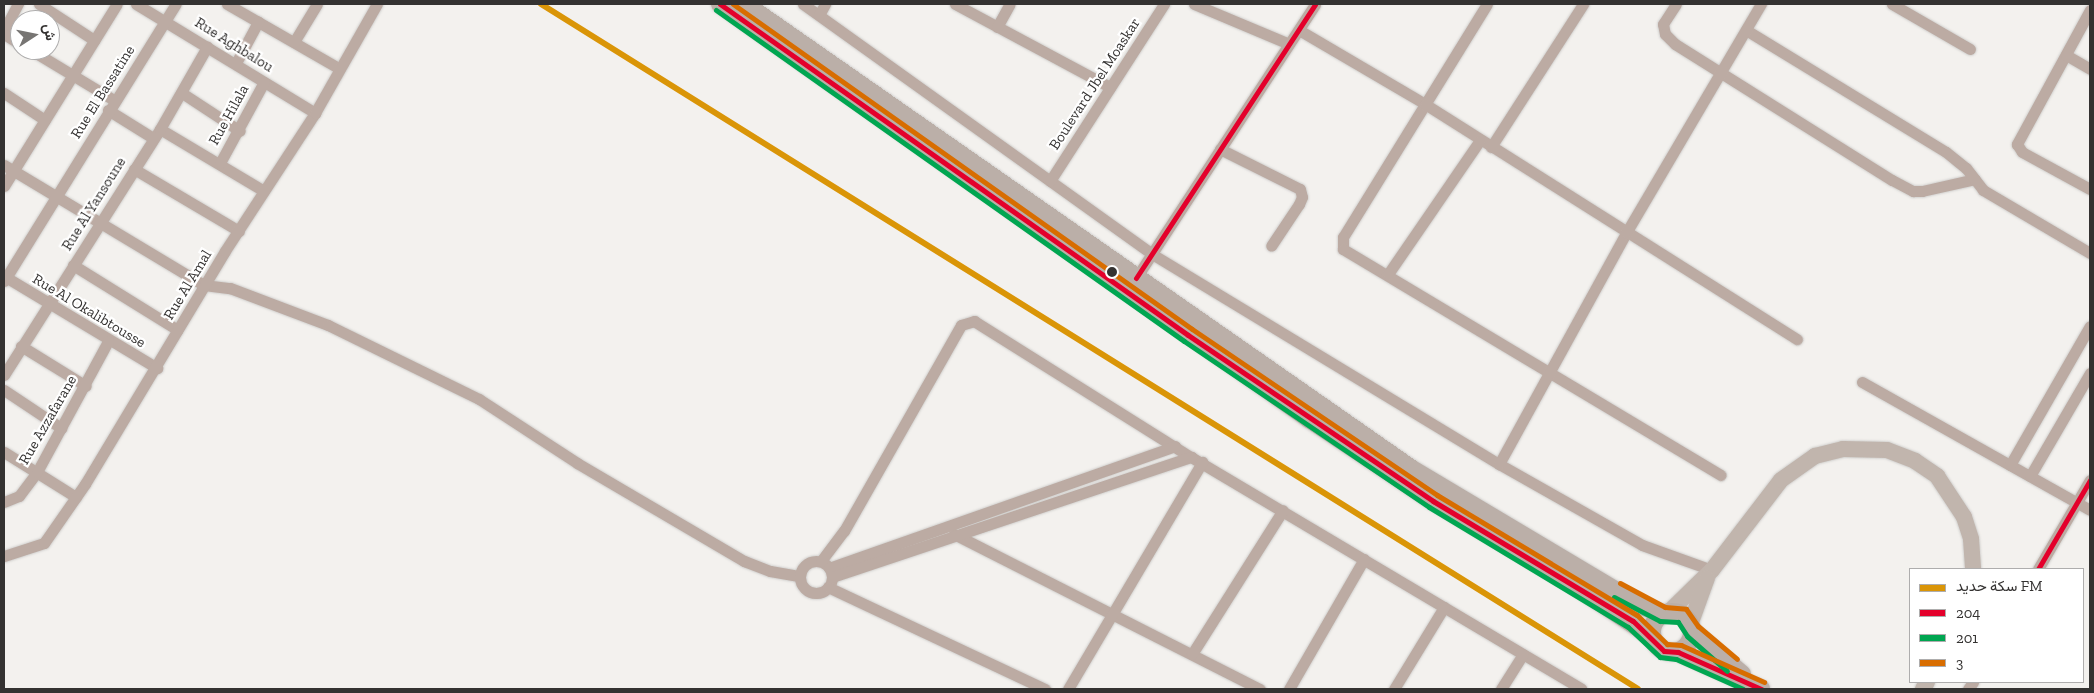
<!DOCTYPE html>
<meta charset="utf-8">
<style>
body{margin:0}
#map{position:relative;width:2094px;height:693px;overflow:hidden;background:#f3f1ee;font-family:"Zilla Slab",Vazirmatn,serif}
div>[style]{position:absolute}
.roads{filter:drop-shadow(0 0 1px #d0cfcd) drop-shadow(0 0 1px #d0cfcd)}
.street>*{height:11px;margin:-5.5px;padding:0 5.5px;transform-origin:5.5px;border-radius:5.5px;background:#bcaba3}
.street>.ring{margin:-5.5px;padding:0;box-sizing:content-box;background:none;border:11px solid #bcaba3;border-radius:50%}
.secondary>*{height:16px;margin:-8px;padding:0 8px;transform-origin:8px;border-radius:8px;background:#c1b5ad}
.primary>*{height:18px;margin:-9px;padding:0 9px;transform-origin:9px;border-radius:9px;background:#bbafa8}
.primary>.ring{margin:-9px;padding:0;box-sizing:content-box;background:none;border:18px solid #bbafa8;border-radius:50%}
.bus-1>*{height:5px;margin:-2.5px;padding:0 2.5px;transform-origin:2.5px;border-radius:2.5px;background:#e4002b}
.bus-2>*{height:5px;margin:-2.5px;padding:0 2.5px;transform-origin:2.5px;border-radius:2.5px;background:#00a651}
.bus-3>*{height:5px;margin:-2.5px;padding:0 2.5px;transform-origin:2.5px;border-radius:2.5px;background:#d86d00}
.rail-1>*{height:6px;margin:-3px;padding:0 3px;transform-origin:3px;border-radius:3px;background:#da9507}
.dots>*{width:14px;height:14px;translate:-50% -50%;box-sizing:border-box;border:2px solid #fff;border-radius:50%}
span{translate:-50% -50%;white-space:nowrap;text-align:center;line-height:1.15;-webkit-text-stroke:4.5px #fff;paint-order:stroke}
.street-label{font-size:15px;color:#343231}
.frame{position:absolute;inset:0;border:5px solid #343231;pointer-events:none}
.legend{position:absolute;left:1909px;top:568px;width:175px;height:115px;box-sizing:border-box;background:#fff;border:1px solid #aeadad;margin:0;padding:6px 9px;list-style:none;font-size:15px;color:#343231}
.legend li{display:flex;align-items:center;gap:10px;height:25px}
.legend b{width:25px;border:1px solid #aeadad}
.north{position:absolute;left:10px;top:10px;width:50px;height:50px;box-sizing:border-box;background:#fff;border:1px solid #aeadad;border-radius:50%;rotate:79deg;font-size:14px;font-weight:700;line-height:20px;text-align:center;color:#343231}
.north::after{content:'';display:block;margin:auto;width:18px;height:22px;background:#777573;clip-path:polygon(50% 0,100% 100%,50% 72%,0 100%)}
</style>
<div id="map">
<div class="roads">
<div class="street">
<i style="left:39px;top:4px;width:66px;rotate:33.2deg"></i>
<i style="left:136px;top:4px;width:210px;rotate:31.3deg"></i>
<i style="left:227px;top:4px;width:130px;rotate:29.9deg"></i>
<i style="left:803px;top:4px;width:429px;rotate:35.6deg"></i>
<i style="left:1152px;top:254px;width:406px;rotate:31.2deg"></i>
<i style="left:1499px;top:464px;width:164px;rotate:29.5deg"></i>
<i style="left:1642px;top:545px;width:74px;rotate:19.7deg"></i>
<i style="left:955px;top:4px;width:176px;rotate:28.2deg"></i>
<i style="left:1194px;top:4px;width:103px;rotate:22.8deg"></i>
<i style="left:1487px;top:4px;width:274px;rotate:121.7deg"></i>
<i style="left:1343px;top:237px;width:12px;rotate:90deg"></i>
<i style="left:1343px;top:249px;width:440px;rotate:30.9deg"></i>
<i style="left:1676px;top:4px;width:24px;rotate:123deg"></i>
<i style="left:1663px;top:24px;width:10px;rotate:79deg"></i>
<i style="left:1665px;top:34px;width:14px;rotate:45deg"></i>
<i style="left:1675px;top:44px;width:256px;rotate:32.1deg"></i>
<i style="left:1892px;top:180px;width:24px;rotate:28deg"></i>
<i style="left:1913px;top:191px;width:9px"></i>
<i style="left:1922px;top:191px;width:54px;rotate:-12.8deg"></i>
<i style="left:1892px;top:4px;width:90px;rotate:30deg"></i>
<i style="left:2090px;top:10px;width:153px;rotate:118.6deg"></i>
<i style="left:2017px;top:144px;width:9px;rotate:58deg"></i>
<i style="left:2022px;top:152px;width:77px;rotate:28.6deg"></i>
<i style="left:819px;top:15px;width:13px;rotate:-61deg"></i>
<i style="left:997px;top:27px;width:26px;rotate:-61deg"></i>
<i style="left:4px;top:30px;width:30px;rotate:-62deg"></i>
<i style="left:1299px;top:30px;width:146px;rotate:30.4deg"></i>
<i style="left:1425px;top:104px;width:440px;rotate:32.3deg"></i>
<i style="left:1746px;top:30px;width:234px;rotate:31.4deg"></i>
<i style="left:1946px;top:152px;width:26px;rotate:39deg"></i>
<i style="left:1966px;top:168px;width:28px;rotate:52deg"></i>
<i style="left:1983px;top:190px;width:124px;rotate:30.5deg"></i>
<i style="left:4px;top:34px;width:19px;rotate:32deg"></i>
<i style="left:294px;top:42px;width:44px;rotate:-58.8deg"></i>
<i style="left:31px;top:50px;width:97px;rotate:31.1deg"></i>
<i style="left:2066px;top:55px;width:28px;rotate:30deg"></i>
<i style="left:236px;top:63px;width:47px;rotate:-61.8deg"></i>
<i style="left:4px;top:93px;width:49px;rotate:33.4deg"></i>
<i style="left:182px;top:93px;width:69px;rotate:33.2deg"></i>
<i style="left:108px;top:110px;width:53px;rotate:31.9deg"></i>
<i style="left:160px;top:129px;width:121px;rotate:30.8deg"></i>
<i style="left:1491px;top:147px;width:170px;rotate:-57.2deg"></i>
<i style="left:1220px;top:149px;width:89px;rotate:26.6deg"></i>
<i style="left:1300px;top:189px;width:8px;rotate:76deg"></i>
<i style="left:1302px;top:197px;width:8px;rotate:113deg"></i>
<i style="left:1299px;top:204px;width:50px;rotate:123.7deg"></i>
<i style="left:220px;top:163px;width:92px;rotate:-61.5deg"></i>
<i style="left:4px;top:165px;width:233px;rotate:31deg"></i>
<i style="left:204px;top:285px;width:26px;rotate:7deg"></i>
<i style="left:230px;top:288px;width:105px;rotate:20.7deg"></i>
<i style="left:328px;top:325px;width:168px;rotate:26.1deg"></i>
<i style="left:479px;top:399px;width:117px;rotate:33.1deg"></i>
<i style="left:577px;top:463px;width:194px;rotate:30.4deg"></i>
<i style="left:744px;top:561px;width:28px;rotate:21deg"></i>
<i style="left:770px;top:571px;width:29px;rotate:10deg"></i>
<i style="left:134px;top:169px;width:122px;rotate:30.6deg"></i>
<i style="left:1050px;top:181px;width:211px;rotate:-57.2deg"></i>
<i style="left:4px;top:186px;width:214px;rotate:-58.2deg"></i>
<i style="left:73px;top:265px;width:123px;rotate:31.8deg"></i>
<i style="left:1388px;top:274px;width:163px;rotate:-55.5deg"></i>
<i style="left:4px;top:276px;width:179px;rotate:31deg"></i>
<i style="left:1136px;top:278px;width:327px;rotate:-56.8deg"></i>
<i style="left:4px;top:281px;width:326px;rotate:-58.2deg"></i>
<i style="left:21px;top:346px;width:76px;rotate:31.6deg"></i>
<i style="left:4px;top:375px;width:291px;rotate:-57.6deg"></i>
<i style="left:160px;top:129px;width:95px;rotate:-60.2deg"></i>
<i style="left:1862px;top:382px;width:261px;rotate:29.3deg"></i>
<i style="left:4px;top:390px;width:69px;rotate:33.7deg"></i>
<i style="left:4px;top:452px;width:85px;rotate:32deg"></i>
<i style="left:1499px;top:464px;width:264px;rotate:-61.2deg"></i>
<i style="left:1626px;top:233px;width:266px;rotate:-59.5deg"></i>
<i style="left:2010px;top:465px;width:160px;rotate:-60.1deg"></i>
<i style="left:2030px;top:476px;width:119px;rotate:-59.8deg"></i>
<i style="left:4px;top:502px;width:16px;rotate:-22deg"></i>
<i style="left:19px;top:496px;width:30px;rotate:-53deg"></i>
<i style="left:37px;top:472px;width:149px;rotate:-61.5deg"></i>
<i style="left:954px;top:534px;width:343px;rotate:26.9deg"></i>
<i style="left:4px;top:556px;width:42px;rotate:-18deg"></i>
<i style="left:44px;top:543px;width:72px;rotate:-55.2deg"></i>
<i style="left:85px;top:484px;width:272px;rotate:-59deg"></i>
<i style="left:225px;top:251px;width:165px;rotate:-56.9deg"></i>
<i style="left:315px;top:113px;width:125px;rotate:-60.4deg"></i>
<i class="ring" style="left:800px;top:561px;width:21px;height:21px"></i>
<i style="left:821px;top:561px;width:38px;rotate:-53deg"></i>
<i style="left:844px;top:531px;width:237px;rotate:-60.4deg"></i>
<i style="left:961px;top:325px;width:14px;rotate:-17deg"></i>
<i style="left:974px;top:321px;width:256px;rotate:32.1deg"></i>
<i style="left:1191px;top:457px;width:454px;rotate:30.7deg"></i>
<i style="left:829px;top:568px;width:367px;rotate:-19.4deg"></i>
<i style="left:2038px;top:569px;width:103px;rotate:-59.7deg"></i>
<i style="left:832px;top:577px;width:379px;rotate:-18.5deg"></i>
<i style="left:828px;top:587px;width:240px;rotate:25.2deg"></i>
<i style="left:1192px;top:654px;width:170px;rotate:-57.7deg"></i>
<i style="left:1068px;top:689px;width:264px;rotate:-59.4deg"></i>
<i style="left:1289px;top:689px;width:150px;rotate:-60deg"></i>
<i style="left:1394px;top:689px;width:96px;rotate:-58.6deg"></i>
<i style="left:1501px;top:689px;width:41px;rotate:-57.8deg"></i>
<i style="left:1968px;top:689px;width:9px;rotate:-54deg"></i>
</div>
<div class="secondary">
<i style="left:1669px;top:612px;width:60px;rotate:-44.3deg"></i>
<i style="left:1712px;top:570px;width:113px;rotate:-52.5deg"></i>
<i style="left:1781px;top:480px;width:42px;rotate:-35.2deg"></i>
<i style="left:1815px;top:456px;width:29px;rotate:-14deg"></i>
<i style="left:1843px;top:449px;width:44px;rotate:1.3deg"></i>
<i style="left:1887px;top:450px;width:30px;rotate:21deg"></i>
<i style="left:1915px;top:461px;width:27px;rotate:34deg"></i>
<i style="left:1937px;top:476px;width:49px;rotate:56.6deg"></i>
<i style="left:1964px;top:517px;width:23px;rotate:72deg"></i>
<i style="left:1971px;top:539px;width:30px;rotate:86deg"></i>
<i style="left:1690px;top:625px;width:50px;rotate:-70.1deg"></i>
<i style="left:1923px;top:689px;width:8px;rotate:-60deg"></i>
</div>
<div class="primary">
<i style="left:720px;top:4px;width:721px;rotate:35.17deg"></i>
<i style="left:1309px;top:419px;width:149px;rotate:33.5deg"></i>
<i style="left:1433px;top:501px;width:168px;rotate:30.8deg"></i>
<i style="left:1577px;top:587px;width:90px;rotate:33.7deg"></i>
<i style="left:745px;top:4px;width:813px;rotate:34.88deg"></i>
<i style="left:1412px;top:469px;width:268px;rotate:30.8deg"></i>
<i style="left:1642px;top:606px;width:22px;rotate:21deg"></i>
<i class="ring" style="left:1652px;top:612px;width:22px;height:22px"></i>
<i style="left:1692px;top:631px;width:66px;rotate:40.7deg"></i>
<i style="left:1678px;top:652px;width:91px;rotate:24deg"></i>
</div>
</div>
<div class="bus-1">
<i style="left:720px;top:4px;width:573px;rotate:35.27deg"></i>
<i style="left:1188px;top:335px;width:296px;rotate:34.1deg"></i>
<i style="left:1433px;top:501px;width:233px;rotate:31deg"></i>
<i style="left:1633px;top:621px;width:43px;rotate:44.1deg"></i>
<i style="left:1664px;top:651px;width:14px;rotate:4deg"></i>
<i style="left:1678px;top:652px;width:91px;rotate:24deg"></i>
<i style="left:1136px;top:278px;width:327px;rotate:-56.8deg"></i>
<i style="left:2038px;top:569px;width:103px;rotate:-59.7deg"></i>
</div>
<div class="bus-2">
<i style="left:716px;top:10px;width:573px;rotate:35.27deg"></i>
<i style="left:1184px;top:341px;width:296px;rotate:34.1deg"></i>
<i style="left:1429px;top:507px;width:232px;rotate:31.1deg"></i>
<i style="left:1628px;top:627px;width:44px;rotate:43.2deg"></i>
<i style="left:1660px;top:657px;width:16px;rotate:7deg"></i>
<i style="left:1676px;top:659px;width:73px;rotate:24.1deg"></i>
<i style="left:1614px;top:597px;width:52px;rotate:27.6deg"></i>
<i style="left:1660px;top:621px;width:18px;rotate:3deg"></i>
<i style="left:1678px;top:622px;width:17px;rotate:57deg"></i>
<i style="left:1687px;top:636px;width:53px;rotate:41.2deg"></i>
</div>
<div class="bus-3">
<i style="left:733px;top:4px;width:562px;rotate:35.3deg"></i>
<i style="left:1192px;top:329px;width:296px;rotate:34.1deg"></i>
<i style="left:1437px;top:495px;width:233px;rotate:31deg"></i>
<i style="left:1637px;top:615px;width:42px;rotate:44deg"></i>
<i style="left:1667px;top:644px;width:14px;rotate:4deg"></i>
<i style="left:1681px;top:645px;width:91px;rotate:24deg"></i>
<i style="left:1620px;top:583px;width:51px;rotate:28.1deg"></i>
<i style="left:1665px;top:607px;width:21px;rotate:5deg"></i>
<i style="left:1686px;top:609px;width:21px;rotate:55deg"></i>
<i style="left:1698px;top:626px;width:51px;rotate:40.2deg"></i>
</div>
<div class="rail-1">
<i style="left:541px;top:4px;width:1293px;rotate:31.98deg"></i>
</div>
<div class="dots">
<i style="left:1112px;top:272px;background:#343231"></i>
</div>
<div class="street-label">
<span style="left:234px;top:45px;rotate:32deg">Rue Aghbalou</span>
<span style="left:1095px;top:84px;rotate:-57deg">Boulevard Jbel Moaskar</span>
<span style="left:103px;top:92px;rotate:-58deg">Rue El Bassatine</span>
<span style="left:229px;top:115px;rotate:-61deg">Rue Hilala</span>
<span style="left:94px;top:204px;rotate:-58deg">Rue Al Yansoune</span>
<span style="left:188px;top:285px;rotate:-59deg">Rue Al Amal</span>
<span style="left:89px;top:311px;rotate:31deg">Rue Al Okalibtousse</span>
<span style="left:48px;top:420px;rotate:-60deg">Rue Azzafarane</span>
</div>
<div class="frame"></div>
<ul class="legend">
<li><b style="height:6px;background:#da9507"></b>سكة حديد FM</li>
<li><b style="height:6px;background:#e4002b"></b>204</li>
<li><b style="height:6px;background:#00a651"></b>201</li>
<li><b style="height:6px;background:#d86d00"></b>3</li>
</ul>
<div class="north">ش</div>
</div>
